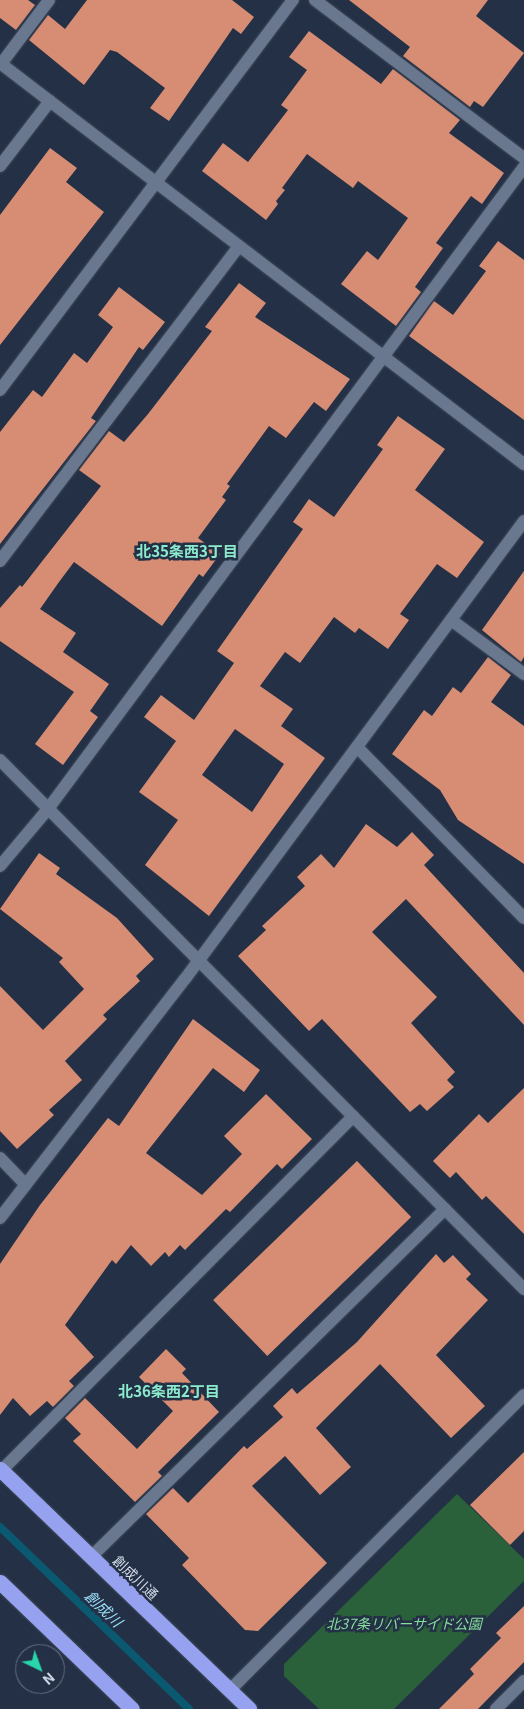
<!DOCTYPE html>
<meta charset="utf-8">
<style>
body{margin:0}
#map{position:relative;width:524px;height:1709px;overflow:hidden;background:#243045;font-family:Georgia,"Noto Sans JP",serif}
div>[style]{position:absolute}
.green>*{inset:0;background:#2a603a}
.stream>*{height:8px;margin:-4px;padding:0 4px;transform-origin:4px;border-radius:4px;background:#0a5970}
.building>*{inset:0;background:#d68d73;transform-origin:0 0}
.roads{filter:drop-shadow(0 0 1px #404b5c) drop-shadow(0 0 1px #404b5c)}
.street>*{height:12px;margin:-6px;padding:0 6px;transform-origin:6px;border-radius:6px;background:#69778f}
.highway>*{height:15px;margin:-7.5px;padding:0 7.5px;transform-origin:7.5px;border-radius:7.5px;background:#96a2f0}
span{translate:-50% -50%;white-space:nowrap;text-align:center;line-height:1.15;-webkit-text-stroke:5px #243045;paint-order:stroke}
.street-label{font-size:14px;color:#d3dbe9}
.park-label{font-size:14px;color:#85df9c;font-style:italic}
.neighbourhood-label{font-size:15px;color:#8be9cc;font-weight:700}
.water-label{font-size:15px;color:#99dcf6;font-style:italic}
.north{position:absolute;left:15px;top:1644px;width:50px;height:50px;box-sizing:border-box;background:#243045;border:1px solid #6a7487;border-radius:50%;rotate:138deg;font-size:14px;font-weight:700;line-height:20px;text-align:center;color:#d3dbe9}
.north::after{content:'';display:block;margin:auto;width:18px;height:22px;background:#28d5ad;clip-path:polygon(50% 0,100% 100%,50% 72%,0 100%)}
</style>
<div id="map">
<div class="green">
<i style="clip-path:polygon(457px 1494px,524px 1559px,524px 1581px,394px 1709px,319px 1709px,284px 1676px,284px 1664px)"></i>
</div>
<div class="stream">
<i style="left:0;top:1527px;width:262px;rotate:43.9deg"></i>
</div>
<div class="building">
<i style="clip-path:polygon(0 0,28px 0,35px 5px,16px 30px,0 18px)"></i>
<i style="clip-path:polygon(87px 0,232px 0,254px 17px,241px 34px,233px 28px,169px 121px,150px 108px,165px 88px,117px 52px,110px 50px,84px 85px,29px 40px,48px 15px,65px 29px)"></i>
<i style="clip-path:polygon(349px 0,488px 0,476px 16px,524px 53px,483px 107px,474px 101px,470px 107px,403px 56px,410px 47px)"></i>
<i style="clip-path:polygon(309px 31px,381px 84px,393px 69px,460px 120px,449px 133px,504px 173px,482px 204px,471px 196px,436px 243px,443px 248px,415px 287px,421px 292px,396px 326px,341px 284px,367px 251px,378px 260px,408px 218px,358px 181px,353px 188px,307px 154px,282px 188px,285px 190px,276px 201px,278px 204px,266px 220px,202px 171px,223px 143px,248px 162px,288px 110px,281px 105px,307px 70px,289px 57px)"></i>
<i style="clip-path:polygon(50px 148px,77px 168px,66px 182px,104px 212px,0 345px,0 215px)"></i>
<i style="clip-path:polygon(498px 241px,524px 260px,524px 420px,409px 336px,434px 301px,453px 315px,486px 271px,479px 266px)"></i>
<i style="clip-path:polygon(239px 283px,266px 303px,255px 317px,350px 379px,326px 411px,314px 402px,286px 438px,269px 426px,227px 484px,230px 486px,222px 497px,226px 500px,198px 538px,220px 554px,203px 577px,199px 574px,162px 626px,74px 562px,59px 582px,40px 609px,76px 633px,63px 652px,109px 684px,90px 711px,98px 717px,63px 765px,35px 744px,74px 692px,0 641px,0 608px,20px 585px,22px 587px,101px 486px,79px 470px,109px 431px,124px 442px,148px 414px,212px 331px,205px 327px)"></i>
<i style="clip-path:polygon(119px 287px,165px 322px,143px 350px,139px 347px,91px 418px,96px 421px,0 544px,0 432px,33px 390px,42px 397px,74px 353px,87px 363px,113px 327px,98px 315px)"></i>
<i style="clip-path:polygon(evenodd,398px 416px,445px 449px,415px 490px,484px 542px,457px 578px,437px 564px,400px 614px,409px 620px,388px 649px,359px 628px,355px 633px,334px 617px,300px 663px,285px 652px,260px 686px,293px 709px,281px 726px,325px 758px,209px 916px,145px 865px,178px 820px,139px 792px,176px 741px,144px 717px,161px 695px,194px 720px,234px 663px,217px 651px,303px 529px,293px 522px,309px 499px,334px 517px,383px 449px,377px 445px,398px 416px,235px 729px,284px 764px,252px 812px,202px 775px,235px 729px)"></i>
<i style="clip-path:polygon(524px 571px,524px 657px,521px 662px,482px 630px)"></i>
<i style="clip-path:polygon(488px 657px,511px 675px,491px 702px,524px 726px,524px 864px,458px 820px,440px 790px,392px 754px,424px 710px,432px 716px,453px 687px,461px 693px)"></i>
<i style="clip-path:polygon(366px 824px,397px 847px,412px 832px,434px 855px,424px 865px,524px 973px,524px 1025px,406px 899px,372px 932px,437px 997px,411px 1023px,455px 1072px,447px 1080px,454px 1087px,427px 1111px,420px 1104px,410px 1112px,322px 1019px,309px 1031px,238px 956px,266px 930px,262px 926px,305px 886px,297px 877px,321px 854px,334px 868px)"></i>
<i style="clip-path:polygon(39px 853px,60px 868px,56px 874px,117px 918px,154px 959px,136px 976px,140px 981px,103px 1015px,107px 1019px,65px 1061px,82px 1080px,49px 1110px,54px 1115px,17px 1149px,0 1131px,0 986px,43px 1030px,84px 989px,59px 962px,63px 958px,0 909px)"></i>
<i style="clip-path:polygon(193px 1019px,260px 1070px,244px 1092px,213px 1068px,146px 1153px,202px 1195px,242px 1154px,224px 1136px,266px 1094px,312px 1139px,282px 1169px,277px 1164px,230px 1212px,226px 1209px,185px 1250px,180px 1245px,169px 1257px,165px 1252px,151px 1266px,131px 1245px,116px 1264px,112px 1260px,65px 1325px,94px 1357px,69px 1381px,74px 1386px,53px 1407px,47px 1401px,30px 1416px,13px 1398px,0 1415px,0 1264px,40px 1205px,108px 1118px,119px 1126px)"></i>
<i style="clip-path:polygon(524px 1088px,524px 1234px,486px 1196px,482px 1200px,456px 1172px,450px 1178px,433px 1161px,479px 1114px,488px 1123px)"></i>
<i style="left:357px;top:1161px;width:78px;height:200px;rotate:46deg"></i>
<i style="clip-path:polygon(436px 1254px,444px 1263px,453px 1255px,471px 1274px,466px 1279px,488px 1300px,436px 1355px,485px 1406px,451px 1438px,380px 1364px,316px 1428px,351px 1467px,320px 1495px,285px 1456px,252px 1486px,327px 1563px,258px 1631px,245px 1630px,182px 1565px,189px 1558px,146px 1514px,173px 1488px,188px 1503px,244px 1446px,247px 1449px,283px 1417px,273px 1406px,292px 1388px,297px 1394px,357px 1342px)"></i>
<i style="clip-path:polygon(166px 1349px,186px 1369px,182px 1373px,219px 1412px,158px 1472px,162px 1476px,135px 1502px,73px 1441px,81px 1434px,65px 1418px,85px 1398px,137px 1449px,173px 1411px,139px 1377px)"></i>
<i style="clip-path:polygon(524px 1452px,524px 1531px,510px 1545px,470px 1505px)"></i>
<i style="clip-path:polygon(524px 1606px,524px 1662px,478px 1709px,439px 1709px,474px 1674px,470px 1669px,501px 1638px,496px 1633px)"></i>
</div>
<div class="roads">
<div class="street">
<i style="left:315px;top:0;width:262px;rotate:37.1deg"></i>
<i style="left:0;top:63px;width:660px;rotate:37.43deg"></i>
<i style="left:1px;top:64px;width:80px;rotate:-53.1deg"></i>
<i style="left:0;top:166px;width:82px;rotate:-52.4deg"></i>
<i style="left:0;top:390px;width:488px;rotate:-53.1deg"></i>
<i style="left:0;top:561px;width:395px;rotate:-52.8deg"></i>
<i style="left:451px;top:620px;width:91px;rotate:36.5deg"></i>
<i style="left:357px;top:747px;width:239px;rotate:45.7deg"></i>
<i style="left:0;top:760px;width:745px;rotate:45.27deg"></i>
<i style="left:0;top:866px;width:75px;rotate:-49.9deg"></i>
<i style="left:48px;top:809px;width:799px;rotate:-53.45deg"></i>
<i style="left:0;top:1158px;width:37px;rotate:46deg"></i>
<i style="left:0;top:1218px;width:302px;rotate:-52.3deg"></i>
<i style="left:185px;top:979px;width:570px;rotate:-53.49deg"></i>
<i style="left:1px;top:1471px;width:500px;rotate:-45.2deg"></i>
<i style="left:92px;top:1556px;width:495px;rotate:-44.5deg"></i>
<i style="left:229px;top:1691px;width:418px;rotate:-45.1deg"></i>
<i style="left:496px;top:1709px;width:40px;rotate:-45deg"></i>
</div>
<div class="highway">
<i style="left:0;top:1469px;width:346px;rotate:43.9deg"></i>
<i style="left:0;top:1582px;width:183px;rotate:43.9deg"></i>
</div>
</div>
<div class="street-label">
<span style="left:136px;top:1577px;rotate:44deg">創成川通</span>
</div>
<div class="park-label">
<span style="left:404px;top:1623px">北37条リバーサイド公園</span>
</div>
<div class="neighbourhood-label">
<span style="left:187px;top:551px">北35条西3丁目</span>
<span style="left:169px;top:1391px">北36条西2丁目</span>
</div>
<div class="water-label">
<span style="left:104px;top:1608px;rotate:44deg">創成川</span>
</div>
<div class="north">N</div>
</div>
